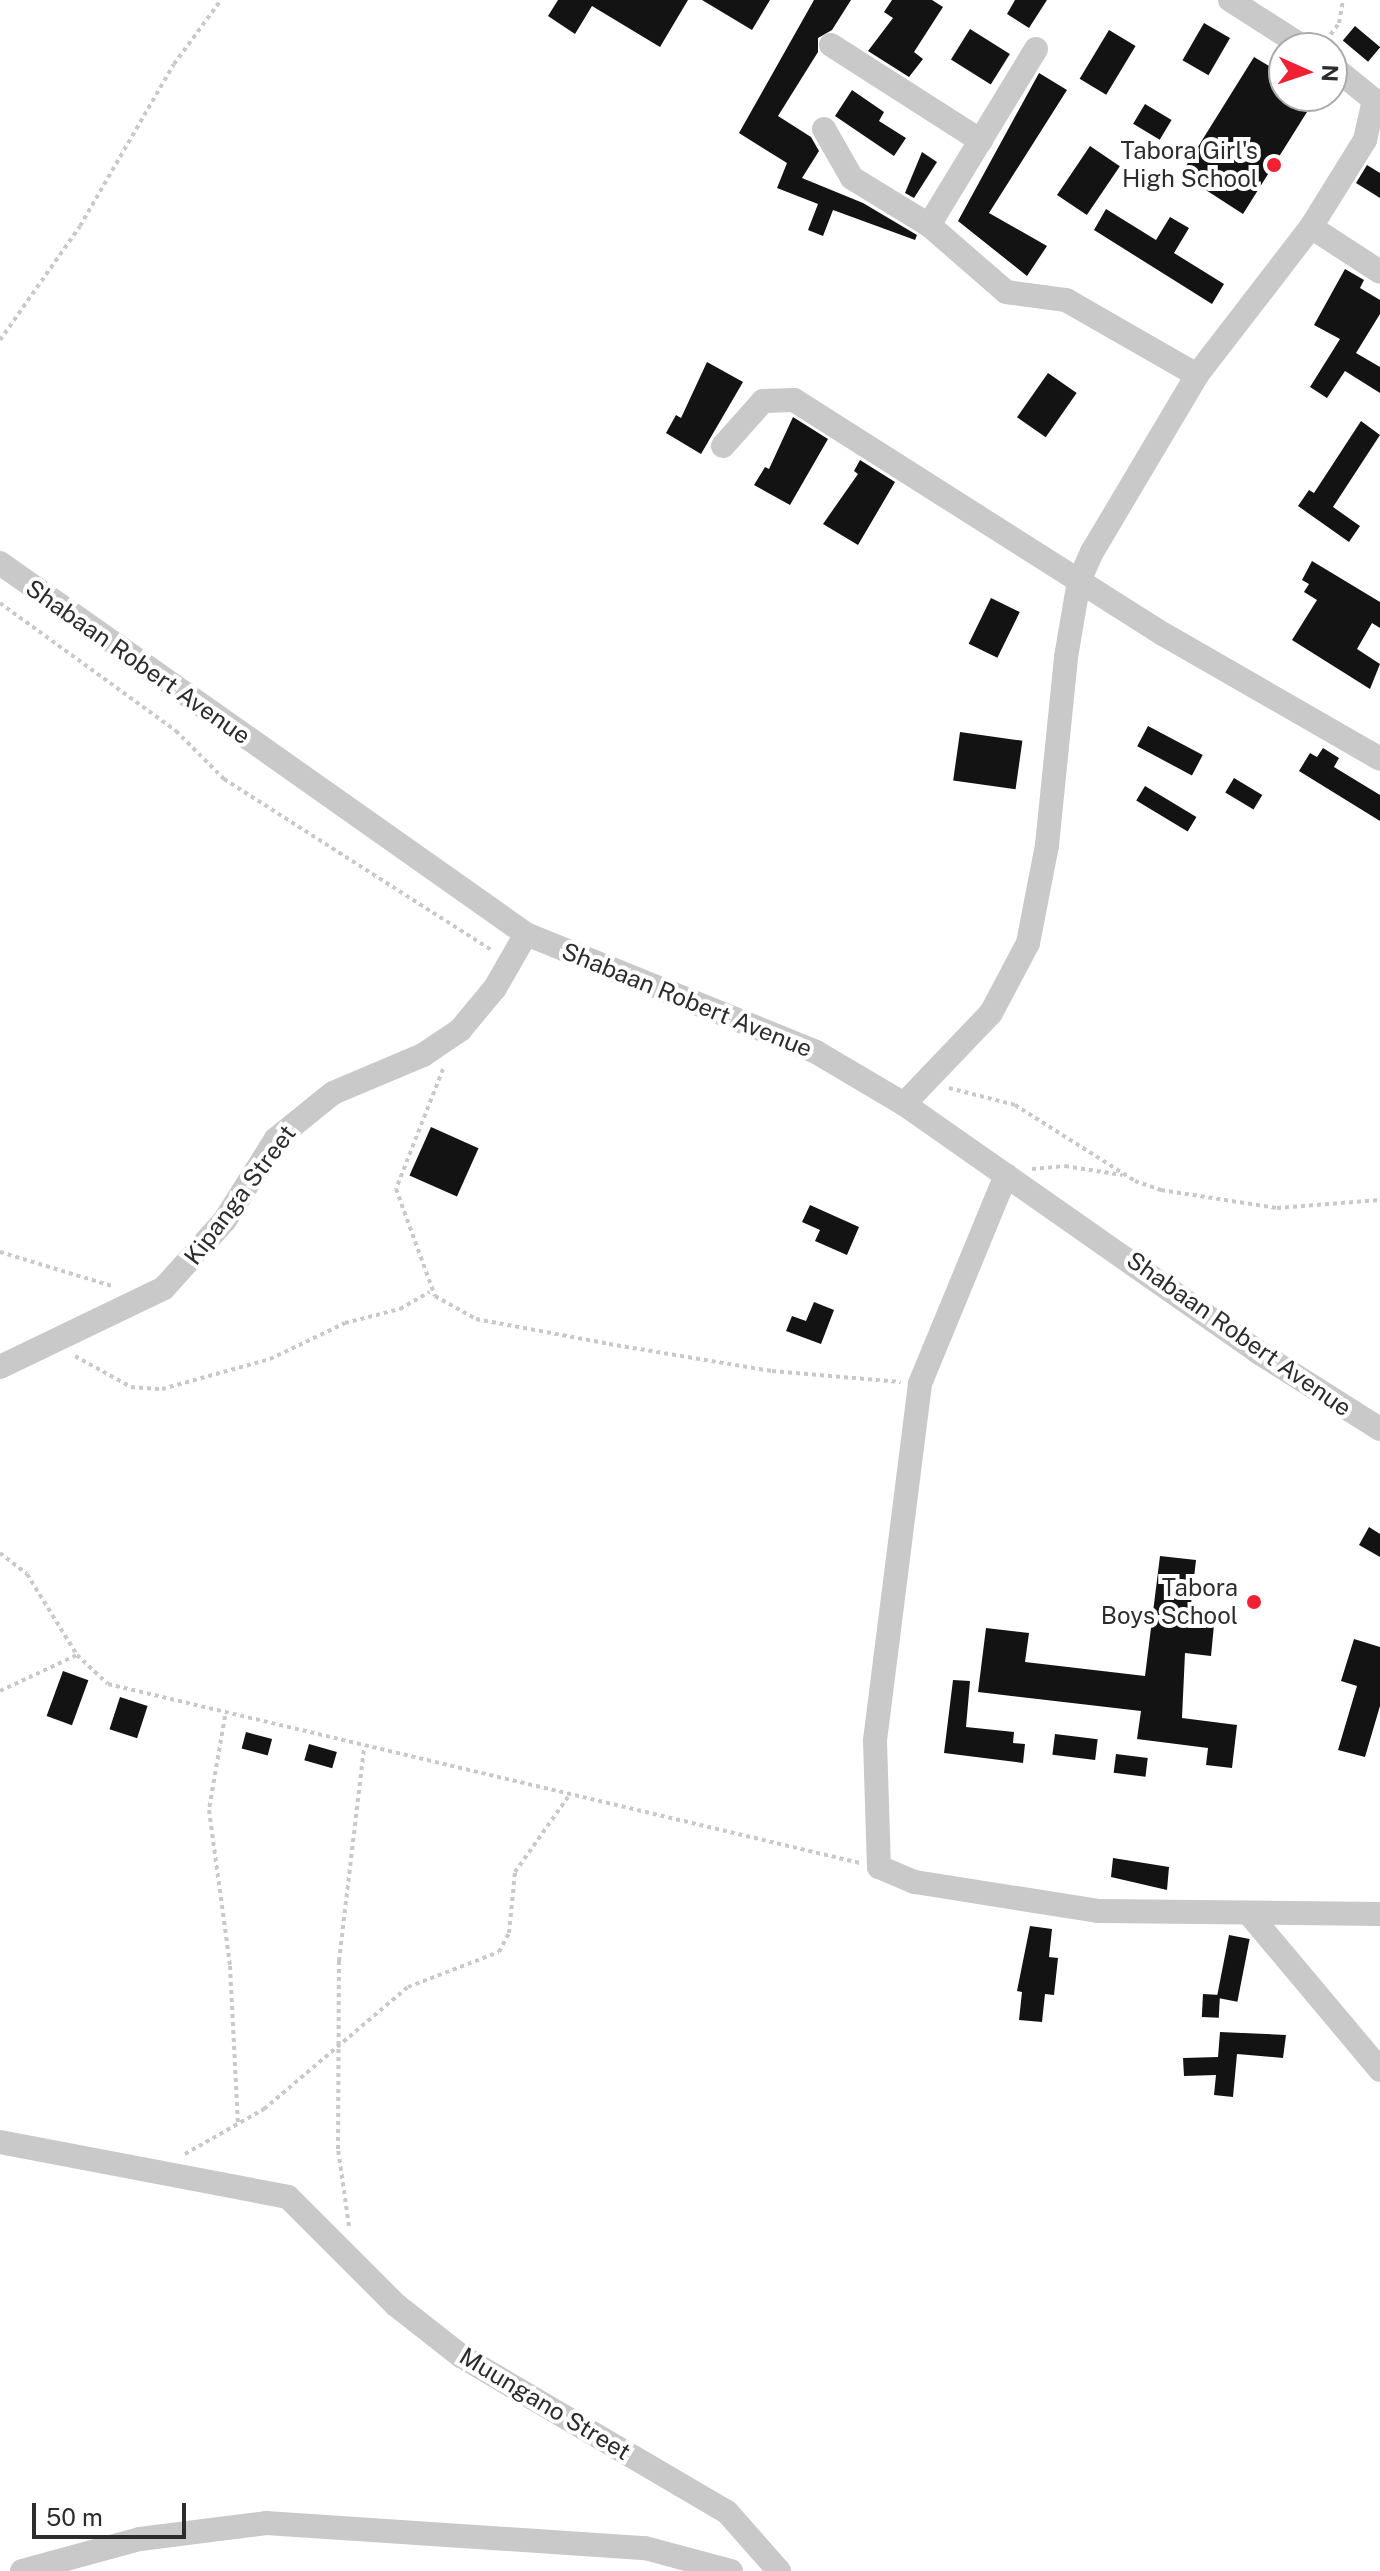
<!DOCTYPE html>
<style>
body{margin:0}
#map{position:relative;width:1380px;height:2571px;overflow:hidden;background:#fff;font-family:"Public Sans",sans-serif}
div>[style]{position:absolute}
.building>*{inset:0;background:#131313;transform-origin:0 0}
.path>*{height:4px;margin-top:-2px;transform-origin:0;background:repeating-linear-gradient(90deg,#c9c9c9 0 4px,transparent 0 8px)}
.minor>*{height:24px;margin:-12px;padding:0 12px;transform-origin:12px;border-radius:12px;background:#c9c9c9}
.dots>*{width:22px;height:22px;translate:-50% -50%;box-sizing:border-box;border:4px solid #fff;border-radius:50%}
span{translate:-50% -50%;white-space:nowrap;text-align:center;line-height:1.15;-webkit-text-stroke:8px #fff;paint-order:stroke}
.poi-label{font-size:24px;color:#2c2c2c}
.right{translate:-100% -50%;text-align:right}
.street-label{font-size:24px;color:#2c2c2c}
.north{position:absolute;left:1268px;top:32px;width:80px;height:80px;box-sizing:border-box;background:#fff;border:2px solid #ababab;border-radius:50%;rotate:93deg;font-size:22px;font-weight:700;line-height:32px;text-align:center;color:#2c2c2c}
.north::after{content:'';display:block;margin:auto;width:28px;height:36px;background:#f22033;clip-path:polygon(50% 0,100% 100%,50% 72%,0 100%)}
.scale{position:absolute;left:32px;top:2503px;width:154px;height:36px;box-sizing:border-box;border:4px solid #2c2c2c;border-top:0;padding-left:10px;font-size:24px;line-height:28px;white-space:nowrap;color:#2c2c2c;-webkit-text-stroke:6px #fff;paint-order:stroke}
</style>
<div id="map">
<div class="building">
<i style="clip-path:polygon(558px 0,688px 0,660px 47px,592px 6px,575px 34px,548px 16px)"></i>
<i style="clip-path:polygon(702px 0,770px 0,752px 30px)"></i>
<i style="clip-path:polygon(814px 0,851px 0,832px 30px,818px 38px,818px 52px,778px 116px,811px 137px,819px 151px,802px 178px,863px 203px,917px 235px,915px 240px,833px 210px,823px 236px,808px 230px,818px 204px,777px 188px,787px 163px,739px 133px)"></i>
<i style="clip-path:polygon(892px 0,932px 0,943px 7px,914px 52px,923px 59px,909px 77px,868px 51px,893px 18px,884px 12px)"></i>
<i style="clip-path:polygon(1015px 0,1047px 0,1029px 28px,1007px 14px)"></i>
<i style="left:1204px;top:23px;width:30px;height:43px;rotate:30deg"></i>
<i style="left:1355px;top:26px;width:33px;height:19px;rotate:40deg"></i>
<i style="left:970px;top:29px;width:47px;height:36px;rotate:32deg"></i>
<i style="left:1109px;top:30px;width:31px;height:57px;rotate:31deg"></i>
<i style="clip-path:polygon(1254px 57px,1284px 75px,1284px 96px,1317px 96px,1243px 214px,1181px 174px)"></i>
<i style="clip-path:polygon(1039px 73px,1067px 90px,989px 213px,1047px 246px,1027px 276px,958px 221px)"></i>
<i style="clip-path:polygon(852px 90px,884px 112px,879px 121px,906px 138px,894px 156px,835px 116px)"></i>
<i style="left:1145px;top:104px;width:31px;height:23px;rotate:31deg"></i>
<i style="left:1090px;top:146px;width:36px;height:59px;rotate:34deg"></i>
<i style="clip-path:polygon(922px 152px,937px 162px,914px 198px,905px 193px)"></i>
<i style="clip-path:polygon(1367px 165px,1380px 173px,1380px 198px,1356px 183px)"></i>
<i style="clip-path:polygon(1106px 209px,1156px 240px,1170px 217px,1189px 228px,1174px 253px,1224px 284px,1212px 304px,1094px 230px)"></i>
<i style="clip-path:polygon(1345px 269px,1364px 280px,1360px 288px,1380px 300px,1380px 314px,1356px 353px,1380px 367px,1380px 393px,1345px 371px,1327px 398px,1310px 387px,1340px 339px,1314px 325px)"></i>
<i style="clip-path:polygon(707px 362px,743px 382px,701px 454px,666px 433px,676px 415px,681px 418px)"></i>
<i style="left:1048px;top:373px;width:35px;height:54px;rotate:35deg"></i>
<i style="clip-path:polygon(793px 417px,828px 439px,790px 505px,754px 485px,765px 467px,769px 469px)"></i>
<i style="clip-path:polygon(1361px 421px,1380px 435px,1333px 507px,1360px 526px,1349px 542px,1298px 506px,1309px 490px,1314px 493px)"></i>
<i style="clip-path:polygon(860px 460px,895px 482px,858px 545px,823px 524px,858px 474px,854px 471px)"></i>
<i style="clip-path:polygon(1312px 561px,1380px 602px,1380px 628px,1372px 623px,1357px 649px,1380px 664px,1370px 689px,1292px 640px,1317px 600px,1304px 592px,1309px 584px,1302px 580px)"></i>
<i style="left:991px;top:598px;width:32px;height:51px;rotate:26deg"></i>
<i style="left:1148px;top:726px;width:62px;height:23px;rotate:28deg"></i>
<i style="left:960px;top:732px;width:63px;height:49px;rotate:8deg"></i>
<i style="clip-path:polygon(1323px 748px,1339px 758px,1334px 767px,1380px 795px,1380px 821px,1299px 771px,1310px 753px,1317px 757px)"></i>
<i style="left:1234px;top:778px;width:33px;height:17px;rotate:31deg"></i>
<i style="left:1145px;top:786px;width:60px;height:17px;rotate:31deg"></i>
<i style="left:431px;top:1127px;width:52px;height:53px;rotate:24deg"></i>
<i style="clip-path:polygon(810px 1205px,859px 1227px,847px 1255px,815px 1241px,820px 1230px,802px 1222px)"></i>
<i style="clip-path:polygon(814px 1302px,834px 1310px,821px 1344px,786px 1331px,792px 1316px,806px 1321px)"></i>
<i style="clip-path:polygon(1369px 1527px,1380px 1534px,1380px 1557px,1359px 1545px)"></i>
<i style="clip-path:polygon(1160px 1556px,1196px 1560px,1189px 1622px,1214px 1625px,1211px 1656px,1185px 1653px,1182px 1718px,1237px 1725px,1232px 1768px,1206px 1765px,1208px 1748px,1137px 1739px,1141px 1711px,978px 1692px,986px 1628px,1029px 1633px,1025px 1662px,1145px 1676px)"></i>
<i style="clip-path:polygon(1354px 1639px,1380px 1647px,1380px 1706px,1365px 1757px,1338px 1750px,1357px 1686px,1341px 1681px)"></i>
<i style="left:63px;top:1671px;width:27px;height:48px;rotate:20deg"></i>
<i style="clip-path:polygon(953px 1680px,970px 1681px,966px 1727px,1014px 1732px,1013px 1743px,1025px 1744px,1023px 1763px,944px 1753px)"></i>
<i style="left:120px;top:1697px;width:29px;height:34px;rotate:18deg"></i>
<i style="left:246px;top:1732px;width:27px;height:17px;rotate:15deg"></i>
<i style="left:1055px;top:1734px;width:43px;height:21px;rotate:7deg"></i>
<i style="left:309px;top:1744px;width:29px;height:17px;rotate:16deg"></i>
<i style="left:1116px;top:1754px;width:32px;height:19px;rotate:7deg"></i>
<i style="clip-path:polygon(1113px 1858px,1169px 1867px,1167px 1890px,1111px 1877px)"></i>
<i style="clip-path:polygon(1030px 1926px,1052px 1929px,1049px 1957px,1058px 1958px,1054px 1995px,1045px 1994px,1042px 2022px,1019px 2020px,1022px 1992px,1017px 1991px)"></i>
<i style="left:1229px;top:1935px;width:21px;height:64px;rotate:11deg"></i>
<i style="left:1203px;top:1994px;width:17px;height:23px;rotate:3deg"></i>
<i style="clip-path:polygon(1220px 2032px,1286px 2035px,1283px 2058px,1237px 2054px,1233px 2097px,1214px 2095px,1216px 2075px,1184px 2076px,1183px 2058px,1218px 2057px)"></i>
</div>
<div class="path">
<i style="left:1326px;top:41px;width:22px;rotate:-54deg"></i>
<i style="left:1339px;top:23px;width:23px;rotate:-80deg"></i>
<i style="left:0;top:340px;width:139px;rotate:-54.9deg"></i>
<i style="left:80px;top:226px;width:187px;rotate:-59.9deg"></i>
<i style="left:174px;top:64px;width:79px;rotate:-53.7deg"></i>
<i style="left:0;top:603px;width:218px;rotate:36deg"></i>
<i style="left:176px;top:731px;width:68px;rotate:45deg"></i>
<i style="left:224px;top:779px;width:319px;rotate:32.6deg"></i>
<i style="left:443px;top:1069px;width:129px;rotate:111.4deg"></i>
<i style="left:396px;top:1189px;width:114px;rotate:70deg"></i>
<i style="left:435px;top:1296px;width:47px;rotate:29.3deg"></i>
<i style="left:476px;top:1319px;width:135px;rotate:10.6deg"></i>
<i style="left:609px;top:1344px;width:165px;rotate:9.4deg"></i>
<i style="left:772px;top:1371px;width:129px;rotate:4.9deg"></i>
<i style="left:949px;top:1088px;width:68px;rotate:14.4deg"></i>
<i style="left:1015px;top:1105px;width:142px;rotate:32.3deg"></i>
<i style="left:1135px;top:1181px;width:28px;rotate:19deg"></i>
<i style="left:1161px;top:1190px;width:117px;rotate:8.8deg"></i>
<i style="left:1277px;top:1208px;width:103px;rotate:-4.4deg"></i>
<i style="left:1032px;top:1169px;width:33px;rotate:-5deg"></i>
<i style="left:1065px;top:1166px;width:58px;rotate:9deg"></i>
<i style="left:0;top:1252px;width:120px;rotate:16.9deg"></i>
<i style="left:75px;top:1356px;width:64px;rotate:29deg"></i>
<i style="left:131px;top:1387px;width:31px;rotate:4deg"></i>
<i style="left:162px;top:1389px;width:112px;rotate:-15.5deg"></i>
<i style="left:270px;top:1359px;width:83px;rotate:-25.6deg"></i>
<i style="left:345px;top:1323px;width:57px;rotate:-14.3deg"></i>
<i style="left:400px;top:1309px;width:34px;rotate:-30deg"></i>
<i style="left:0;top:1553px;width:34px;rotate:38deg"></i>
<i style="left:27px;top:1574px;width:95px;rotate:58.3deg"></i>
<i style="left:77px;top:1655px;width:42px;rotate:43.1deg"></i>
<i style="left:108px;top:1684px;width:773px;rotate:13.39deg"></i>
<i style="left:0;top:1691px;width:85px;rotate:-25.1deg"></i>
<i style="left:225px;top:1716px;width:95px;rotate:99.7deg"></i>
<i style="left:209px;top:1810px;width:157px;rotate:82.3deg"></i>
<i style="left:230px;top:1966px;width:160px;rotate:87.1deg"></i>
<i style="left:185px;top:2154px;width:91px;rotate:-29.7deg"></i>
<i style="left:264px;top:2109px;width:189px;rotate:-40.3deg"></i>
<i style="left:408px;top:1987px;width:97px;rotate:-21deg"></i>
<i style="left:499px;top:1952px;width:21px;rotate:-62deg"></i>
<i style="left:509px;top:1933px;width:61px;rotate:-84.4deg"></i>
<i style="left:515px;top:1872px;width:92px;rotate:-54.8deg"></i>
<i style="left:349px;top:2226px;width:78px;rotate:-98.1deg"></i>
<i style="left:338px;top:2149px;width:188px;rotate:-89.7deg"></i>
<i style="left:339px;top:1961px;width:215px;rotate:-83.3deg"></i>
</div>
<div class="minor">
<i style="left:1230px;top:0;width:89px;rotate:32.6deg"></i>
<i style="left:831px;top:45px;width:178px;rotate:32.6deg"></i>
<i style="left:824px;top:129px;width:56px;rotate:60.3deg"></i>
<i style="left:852px;top:178px;width:90px;rotate:31.4deg"></i>
<i style="left:929px;top:225px;width:102px;rotate:41deg"></i>
<i style="left:1006px;top:292px;width:61px;rotate:7.6deg"></i>
<i style="left:1066px;top:300px;width:151px;rotate:29.8deg"></i>
<i style="left:929px;top:225px;width:206px;rotate:-58.7deg"></i>
<i style="left:1311px;top:227px;width:82px;rotate:33.1deg"></i>
<i style="left:723px;top:446px;width:60px;rotate:-48.4deg"></i>
<i style="left:763px;top:401px;width:31px;rotate:-2deg"></i>
<i style="left:794px;top:400px;width:437px;rotate:32.4deg"></i>
<i style="left:1163px;top:634px;width:250px;rotate:29.9deg"></i>
<i style="left:0;top:563px;width:644px;rotate:35.2deg"></i>
<i style="left:526px;top:934px;width:313px;rotate:22.1deg"></i>
<i style="left:816px;top:1052px;width:102px;rotate:30.6deg"></i>
<i style="left:904px;top:1104px;width:432px;rotate:35deg"></i>
<i style="left:1258px;top:1352px;width:144px;rotate:32.3deg"></i>
<i style="left:904px;top:1104px;width:126px;rotate:-46.3deg"></i>
<i style="left:991px;top:1013px;width:79px;rotate:-62.1deg"></i>
<i style="left:1028px;top:943px;width:100px;rotate:-79deg"></i>
<i style="left:1047px;top:845px;width:189px;rotate:-84.2deg"></i>
<i style="left:1066px;top:657px;width:77px;rotate:-80.3deg"></i>
<i style="left:1079px;top:581px;width:32px;rotate:-66deg"></i>
<i style="left:1092px;top:552px;width:206px;rotate:-59.3deg"></i>
<i style="left:1197px;top:375px;width:187px;rotate:-52.4deg"></i>
<i style="left:1311px;top:227px;width:102px;rotate:-58.2deg"></i>
<i style="left:1365px;top:140px;width:41px;rotate:-77.3deg"></i>
<i style="left:1374px;top:100px;width:54px;rotate:-141deg"></i>
<i style="left:1006px;top:1175px;width:226px;rotate:112.4deg"></i>
<i style="left:920px;top:1384px;width:360px;rotate:97.2deg"></i>
<i style="left:875px;top:1741px;width:126px;rotate:88.2deg"></i>
<i style="left:879px;top:1867px;width:39px;rotate:23deg"></i>
<i style="left:915px;top:1882px;width:185px;rotate:9deg"></i>
<i style="left:1098px;top:1911px;width:282px;rotate:0.6deg"></i>
<i style="left:0;top:1367px;width:182px;rotate:-25.7deg"></i>
<i style="left:164px;top:1288px;width:91px;rotate:-48.1deg"></i>
<i style="left:225px;top:1220px;width:96px;rotate:-57.8deg"></i>
<i style="left:276px;top:1139px;width:73px;rotate:-38.9deg"></i>
<i style="left:333px;top:1093px;width:98px;rotate:-22.9deg"></i>
<i style="left:423px;top:1055px;width:45px;rotate:-34deg"></i>
<i style="left:460px;top:1030px;width:55px;rotate:-50.2deg"></i>
<i style="left:495px;top:988px;width:62px;rotate:-60.1deg"></i>
<i style="left:1251px;top:1916px;width:201px;rotate:50deg"></i>
<i style="left:0;top:2142px;width:293px;rotate:10.8deg"></i>
<i style="left:288px;top:2197px;width:153px;rotate:45deg"></i>
<i style="left:396px;top:2305px;width:83px;rotate:38.1deg"></i>
<i style="left:461px;top:2356px;width:308px;rotate:30.4deg"></i>
<i style="left:727px;top:2512px;width:79px;rotate:48.6deg"></i>
<i style="left:22px;top:2571px;width:122px;rotate:-15.2deg"></i>
<i style="left:140px;top:2539px;width:127px;rotate:-7.2deg"></i>
<i style="left:266px;top:2523px;width:380px;rotate:3.8deg"></i>
<i style="left:645px;top:2548px;width:89px;rotate:15deg"></i>
</div>
<div class="dots">
<i style="left:1274px;top:165px;background:#f22033"></i>
<i style="left:1254px;top:1602px;background:#f22033"></i>
</div>
<div class="poi-label">
<span class="right" style="left:1258px;top:165px">Tabora Girl's<br>High School</span>
<span class="right" style="left:1238px;top:1602px">Tabora<br>Boys School</span>
</div>
<div class="street-label">
<span style="left:138px;top:662px;rotate:35deg">Shabaan Robert Avenue</span>
<span style="left:687px;top:1000px;rotate:22deg">Shabaan Robert Avenue</span>
<span style="left:240px;top:1195px;rotate:-53deg">Kipanga Street</span>
<span style="left:1239px;top:1334px;rotate:35deg">Shabaan Robert Avenue</span>
<span style="left:545px;top:2404px;rotate:31deg">Muungano Street</span>
</div>
<div class="north">N</div>
<div class="scale">50 m</div>
</div>
